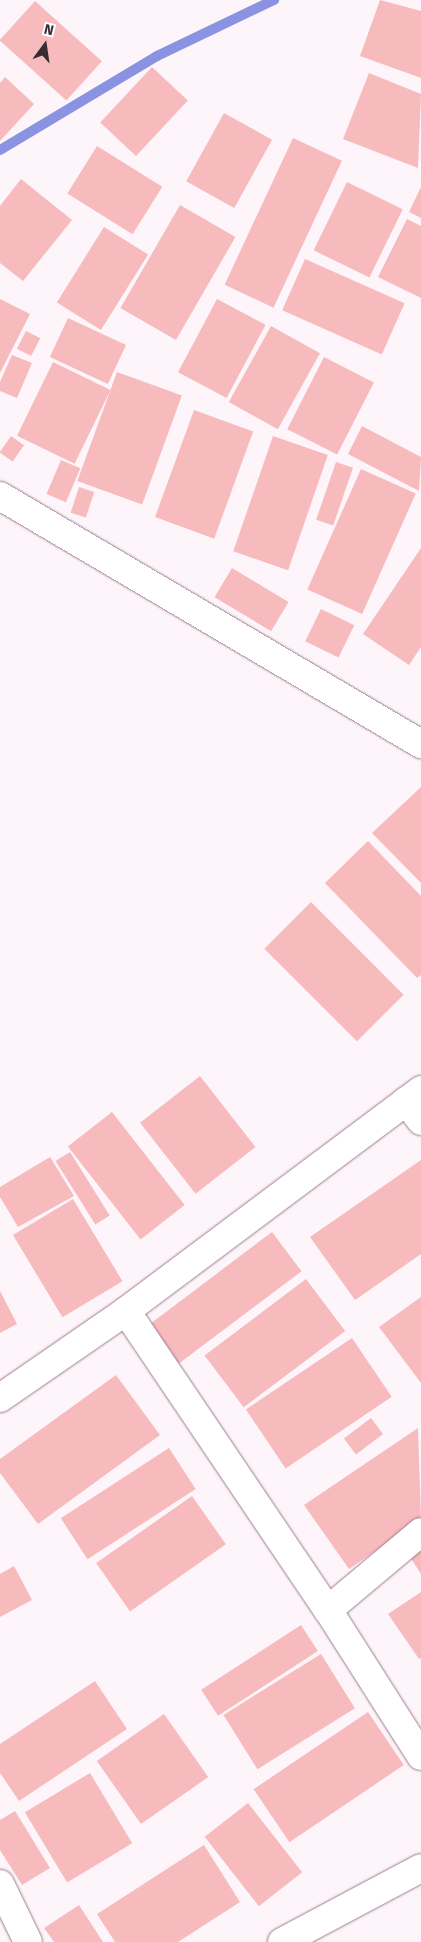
<!DOCTYPE html>
<style>
body{margin:0}
#map{position:relative;width:421px;height:1942px;overflow:hidden;background:#fdf5f9;font-family:"Fira Sans",sans-serif}
div>[style]{position:absolute}
.stream>*{height:10px;margin:-5px;padding:0 5px;transform-origin:5px;border-radius:5px;background:#8a93e1}
.building>*{inset:0;background:#f7bbbd;transform-origin:0 0}
.roads{filter:drop-shadow(0 0 1px #9d7b8e) drop-shadow(0 0 1px #9d7b8e)}
.street>*{height:28px;margin:-14px;padding:0 14px;transform-origin:14px;border-radius:14px;background:#fff}
span{translate:-50% -50%;white-space:nowrap;text-align:center;line-height:1.15;-webkit-text-stroke:4px #fff;paint-order:stroke}
.north{position:absolute;left:20px;top:20px;width:50px;height:50px;-webkit-text-stroke:4px #fff;paint-order:stroke;rotate:14deg;font-size:14px;font-weight:700;line-height:20px;text-align:center;color:#392b33}
.north::after{content:'';display:block;margin:auto;width:18px;height:22px;background:#392b33;clip-path:polygon(50% 0,100% 100%,50% 72%,0 100%)}
</style>
<div id="map">
<div class="stream">
<i style="left:0;top:150px;width:183px;rotate:-30.9deg"></i>
<i style="left:157px;top:56px;width:130px;rotate:-25.6deg"></i>
</div>
<div class="building">
<i style="clip-path:polygon(380px 0,421px 11px,421px 78px,360px 56px)"></i>
<i style="left:35px;top:1px;width:90px;height:53px;rotate:42deg"></i>
<i style="left:152px;top:67px;width:49px;height:76px;rotate:43deg"></i>
<i style="clip-path:polygon(369px 73px,421px 94px,418px 168px,343px 139px)"></i>
<i style="clip-path:polygon(5px 77px,34px 104px,0 141px,0 83px)"></i>
<i style="left:224px;top:113px;width:55px;height:78px;rotate:29deg"></i>
<i style="left:293px;top:138px;width:54px;height:162px;rotate:25deg"></i>
<i style="left:97px;top:146px;width:77px;height:56px;rotate:32deg"></i>
<i style="clip-path:polygon(21px 179px,72px 220px,23px 281px,0 263px,0 206px)"></i>
<i style="left:347px;top:182px;width:62px;height:76px;rotate:26deg"></i>
<i style="clip-path:polygon(421px 187px,421px 218px,409px 212px)"></i>
<i style="left:180px;top:205px;width:64px;height:119px;rotate:30deg"></i>
<i style="clip-path:polygon(407px 219px,421px 226px,421px 298px,378px 277px)"></i>
<i style="left:104px;top:227px;width:52px;height:89px;rotate:32deg"></i>
<i style="left:305px;top:259px;width:109px;height:56px;rotate:24deg"></i>
<i style="clip-path:polygon(0 299px,30px 314px,0 373px)"></i>
<i style="left:217px;top:299px;width:55px;height:83px;rotate:28deg"></i>
<i style="left:68px;top:318px;width:64px;height:43px;rotate:25deg"></i>
<i style="left:271px;top:326px;width:56px;height:87px;rotate:29deg"></i>
<i style="left:26px;top:331px;width:16px;height:20px;rotate:27deg"></i>
<i style="clip-path:polygon(12px 355px,32px 363px,17px 398px,0 391px,0 382px)"></i>
<i style="left:324px;top:357px;width:56px;height:81px;rotate:27deg"></i>
<i style="left:53px;top:362px;width:64px;height:82px;rotate:26deg"></i>
<i style="left:117px;top:372px;width:69px;height:116px;rotate:20deg"></i>
<i style="left:194px;top:410px;width:63px;height:114px;rotate:20deg"></i>
<i style="clip-path:polygon(362px 426px,421px 457px,419px 491px,348px 454px)"></i>
<i style="left:11px;top:436px;width:16px;height:20px;rotate:35deg"></i>
<i style="left:273px;top:436px;width:58px;height:122px;rotate:19deg"></i>
<i style="left:61px;top:460px;width:21px;height:37px;rotate:23deg"></i>
<i style="left:336px;top:462px;width:18px;height:61px;rotate:19deg"></i>
<i style="left:361px;top:469px;width:60px;height:132px;rotate:24deg"></i>
<i style="left:79px;top:487px;width:16px;height:27px;rotate:18deg"></i>
<i style="clip-path:polygon(421px 548px,421px 647px,409px 665px,363px 634px)"></i>
<i style="left:232px;top:568px;width:66px;height:34px;rotate:31deg"></i>
<i style="left:321px;top:609px;width:37px;height:36px;rotate:26deg"></i>
<i style="clip-path:polygon(421px 787px,421px 883px,372px 833px)"></i>
<i style="clip-path:polygon(368px 841px,421px 896px,421px 975px,417px 978px,325px 883px)"></i>
<i style="left:311px;top:902px;width:131px;height:66px;rotate:45deg"></i>
<i style="left:200px;top:1076px;width:90px;height:76px;rotate:52deg"></i>
<i style="left:112px;top:1112px;width:118px;height:56px;rotate:52deg"></i>
<i style="left:70px;top:1152px;width:75px;height:17px;rotate:58deg"></i>
<i style="clip-path:polygon(50px 1157px,74px 1196px,18px 1227px,0 1197px,0 1187px)"></i>
<i style="clip-path:polygon(421px 1160px,421px 1254px,355px 1300px,310px 1237px)"></i>
<i style="left:73px;top:1199px;width:96px;height:70px;rotate:59deg"></i>
<i style="left:272px;top:1232px;width:49px;height:161px;rotate:53deg"></i>
<i style="left:306px;top:1279px;width:65px;height:127px;rotate:53deg"></i>
<i style="clip-path:polygon(0 1291px,17px 1324px,0 1333px)"></i>
<i style="clip-path:polygon(421px 1297px,421px 1383px,379px 1327px)"></i>
<i style="left:352px;top:1338px;width:71px;height:128px;rotate:56deg"></i>
<i style="clip-path:polygon(116px 1375px,160px 1435px,38px 1524px,0 1473px,0 1459px)"></i>
<i style="left:371px;top:1418px;width:20px;height:34px;rotate:53deg"></i>
<i style="clip-path:polygon(418px 1428px,421px 1520px,349px 1569px,304px 1505px)"></i>
<i style="left:169px;top:1448px;width:49px;height:129px;rotate:57deg"></i>
<i style="left:192px;top:1496px;width:59px;height:117px;rotate:55deg"></i>
<i style="clip-path:polygon(421px 1545px,421px 1574px,408px 1554px)"></i>
<i style="clip-path:polygon(14px 1566px,32px 1600px,0 1617px,0 1574px)"></i>
<i style="clip-path:polygon(421px 1592px,421px 1658px,419px 1659px,388px 1614px)"></i>
<i style="left:301px;top:1625px;width:31px;height:119px;rotate:57deg"></i>
<i style="left:321px;top:1654px;width:64px;height:115px;rotate:58deg"></i>
<i style="clip-path:polygon(95px 1681px,127px 1729px,19px 1801px,0 1773px,0 1744px)"></i>
<i style="left:368px;top:1712px;width:64px;height:138px;rotate:56deg"></i>
<i style="left:164px;top:1714px;width:77px;height:82px;rotate:55deg"></i>
<i style="left:90px;top:1773px;width:82px;height:76px;rotate:59deg"></i>
<i style="left:248px;top:1803px;width:88px;height:55px;rotate:52deg"></i>
<i style="clip-path:polygon(15px 1811px,50px 1868px,22px 1885px,0 1850px,0 1820px)"></i>
<i style="clip-path:polygon(204px 1845px,240px 1902px,178px 1942px,115px 1942px,97px 1914px)"></i>
<i style="clip-path:polygon(79px 1905px,103px 1942px,54px 1942px,44px 1928px)"></i>
</div>
<div class="roads">
<div class="street">
<i style="left:0;top:496px;width:489px;rotate:30.5deg"></i>
<i style="left:406px;top:1101px;width:25px;rotate:53deg"></i>
<i style="left:126px;top:1311px;width:361px;rotate:56deg"></i>
<i style="left:328px;top:1610px;width:173px;rotate:57.5deg"></i>
<i style="left:0;top:1398px;width:153px;rotate:-34.6deg"></i>
<i style="left:126px;top:1311px;width:369px;rotate:-36.8deg"></i>
<i style="left:328px;top:1610px;width:121px;rotate:-40deg"></i>
<i style="left:0;top:1884px;width:64px;rotate:64.2deg"></i>
<i style="left:282px;top:1942px;width:157px;rotate:-28deg"></i>
</div>
</div>
<div class="north">N</div>
</div>
